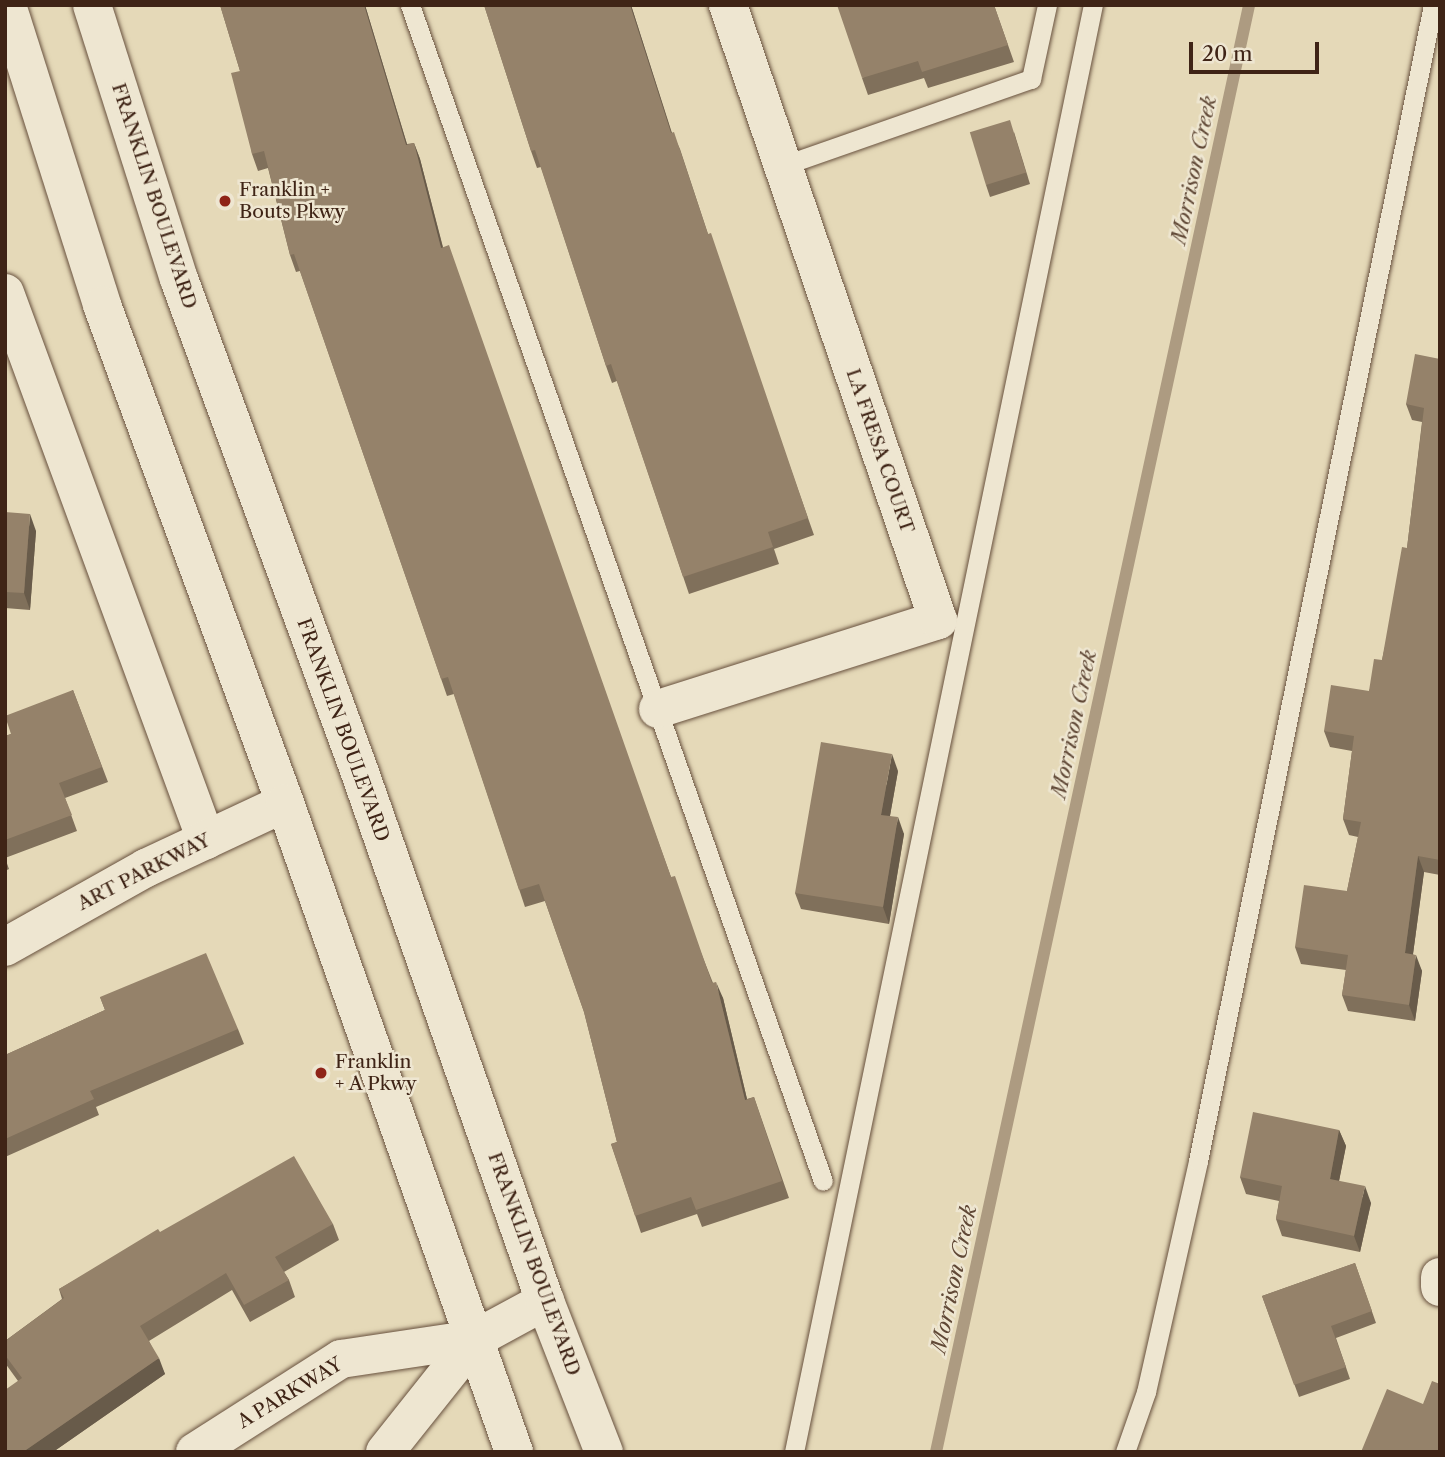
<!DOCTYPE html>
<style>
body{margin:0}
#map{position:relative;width:1445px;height:1457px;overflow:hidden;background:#e5d9b8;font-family:"Libre Caslon Text",serif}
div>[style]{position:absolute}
.stream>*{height:12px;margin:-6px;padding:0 6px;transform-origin:6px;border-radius:6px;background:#ad9b81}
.roads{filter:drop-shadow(0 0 2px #68513e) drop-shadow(0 0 2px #68513e)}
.service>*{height:19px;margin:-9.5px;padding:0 9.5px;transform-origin:9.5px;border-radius:9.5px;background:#eee6d1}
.minor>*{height:38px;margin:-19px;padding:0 19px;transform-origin:19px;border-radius:19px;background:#eee6d1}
.tertiary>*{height:38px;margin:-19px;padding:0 19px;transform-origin:19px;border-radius:19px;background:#eee6d1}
.secondary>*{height:38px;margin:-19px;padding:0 19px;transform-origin:19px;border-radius:19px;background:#eee6d1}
.wall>*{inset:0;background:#80705b}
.shaded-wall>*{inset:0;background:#685b4a}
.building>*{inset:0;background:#95826a;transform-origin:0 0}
.dots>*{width:19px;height:19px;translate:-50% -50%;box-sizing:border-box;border:4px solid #eee6d1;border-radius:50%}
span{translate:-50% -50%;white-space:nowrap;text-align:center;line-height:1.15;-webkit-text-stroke:5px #eee6d1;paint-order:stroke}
.poi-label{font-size:19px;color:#3f2416}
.left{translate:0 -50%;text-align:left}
.street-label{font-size:19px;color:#3f2416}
.water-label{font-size:21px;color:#604836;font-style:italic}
.frame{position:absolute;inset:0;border:7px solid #3f2416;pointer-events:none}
.scale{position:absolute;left:1189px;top:42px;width:130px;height:32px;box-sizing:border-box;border:4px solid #3f2416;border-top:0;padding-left:9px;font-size:21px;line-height:24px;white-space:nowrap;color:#3f2416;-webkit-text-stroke:5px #eee6d1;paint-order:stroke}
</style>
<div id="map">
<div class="stream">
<i style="left:936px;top:1452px;width:1480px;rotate:-77.79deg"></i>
</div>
<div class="roads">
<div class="service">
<i style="left:410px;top:5px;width:1246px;rotate:70.65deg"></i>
<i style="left:782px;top:166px;width:264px;rotate:-19.3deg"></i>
<i style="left:1031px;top:79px;width:76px;rotate:-77.8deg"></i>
<i style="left:794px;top:1452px;width:1478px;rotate:-78.33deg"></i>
<i style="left:1125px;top:1452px;width:64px;rotate:-70.7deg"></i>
<i style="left:1146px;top:1392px;width:237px;rotate:-77.3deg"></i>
<i style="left:1198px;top:1161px;width:1180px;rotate:-78.51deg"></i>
</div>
<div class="minor">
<i style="left:5px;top:293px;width:583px;rotate:69.82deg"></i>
<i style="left:658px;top:709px;width:294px;rotate:-17.6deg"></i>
<i style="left:938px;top:620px;width:650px;rotate:-108.85deg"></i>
<i style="left:5px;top:947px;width:162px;rotate:-29.3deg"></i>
<i style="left:146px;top:868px;width:153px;rotate:-25.1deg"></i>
<i style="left:1440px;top:1277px;width:10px;rotate:90deg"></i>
</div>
<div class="tertiary">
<i style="left:195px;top:1452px;width:173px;rotate:-32.5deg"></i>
<i style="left:341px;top:1359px;width:135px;rotate:-8.5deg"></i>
<i style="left:475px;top:1339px;width:80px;rotate:-28.5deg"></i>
<i style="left:385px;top:1452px;width:144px;rotate:-51.5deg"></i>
</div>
<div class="secondary">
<i style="left:7px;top:5px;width:315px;rotate:72.4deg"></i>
<i style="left:102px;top:305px;width:531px;rotate:69.82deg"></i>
<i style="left:285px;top:803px;width:688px;rotate:70.56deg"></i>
<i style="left:92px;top:5px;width:287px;rotate:72.4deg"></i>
<i style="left:179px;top:279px;width:523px;rotate:69.87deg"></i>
<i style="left:359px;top:770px;width:563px;rotate:70.7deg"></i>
<i style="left:545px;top:1301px;width:162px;rotate:68.7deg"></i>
</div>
</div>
<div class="wall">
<i style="clip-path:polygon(220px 5px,365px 5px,407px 144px,414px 143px,420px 159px,443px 247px,671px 877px,713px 983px,723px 998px,747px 1099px,754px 1097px,789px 1198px,702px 1227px,697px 1214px,641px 1233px,611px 1144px,617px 1142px,584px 1012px,545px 901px,525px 907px,454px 694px,447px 696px,300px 271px,296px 272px,290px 255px,268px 168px,258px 171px,252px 154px,240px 71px)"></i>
<i style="clip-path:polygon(484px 5px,631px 5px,672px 133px,680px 149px,708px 234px,814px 535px,774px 549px,779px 564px,689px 594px,617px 381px,612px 383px,606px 366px,541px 167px,537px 168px,531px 151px)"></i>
<i style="clip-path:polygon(994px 5px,1014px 62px,928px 88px,924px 78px,868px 95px,862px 78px)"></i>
<i style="clip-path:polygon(1014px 132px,1030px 184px,990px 197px,986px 185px)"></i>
<i style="clip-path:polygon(1440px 359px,1440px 875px,1424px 872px,1413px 954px,1422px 971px,1415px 1021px,1348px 1011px,1342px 995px,1346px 970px,1301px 964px,1295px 947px,1347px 891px,1358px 837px,1349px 835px,1343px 819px,1352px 751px,1330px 747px,1324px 731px,1369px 691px,1382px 660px,1407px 548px,1422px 422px,1412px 420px,1406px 404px)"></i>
<i style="clip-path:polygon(5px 512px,36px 531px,30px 610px,5px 608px)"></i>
<i style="clip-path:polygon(73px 690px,108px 782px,65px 798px,77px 831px,5px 858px,5px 736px,11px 734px)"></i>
<i style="clip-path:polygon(898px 771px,890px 816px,904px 834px,889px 924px,801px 909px,795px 893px)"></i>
<i style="clip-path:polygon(5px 858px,9px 869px,5px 871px)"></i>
<i style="clip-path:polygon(100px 997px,238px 1029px,244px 1044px,96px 1107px,99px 1115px,5px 1157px,5px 1055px,105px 1010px)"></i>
<i style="clip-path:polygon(1339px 1130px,1346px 1146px,1339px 1181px,1371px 1203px,1360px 1252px,1282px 1236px,1276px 1219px,1279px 1201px,1246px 1194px,1240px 1177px)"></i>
<i style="clip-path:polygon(333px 1224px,339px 1240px,284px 1272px,289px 1280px,295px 1297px,250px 1322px,232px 1290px,149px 1341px,165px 1374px,53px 1452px,5px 1452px,18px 1381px,5px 1363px,5px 1341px,62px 1299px,59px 1289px,160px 1232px)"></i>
<i style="clip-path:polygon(1355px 1263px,1376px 1323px,1336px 1338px,1350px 1379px,1299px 1397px,1262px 1296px)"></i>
</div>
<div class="shaded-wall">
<i style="clip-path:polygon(364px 5px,365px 5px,412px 161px,406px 145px)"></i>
<i style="clip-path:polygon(630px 5px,631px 5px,677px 150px,671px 133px)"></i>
<i style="clip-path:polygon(414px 143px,420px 159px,447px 264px,441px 248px)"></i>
<i style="clip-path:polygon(30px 514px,36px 531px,30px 610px,24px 593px)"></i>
<i style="clip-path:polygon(892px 754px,898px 771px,887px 832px,881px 815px)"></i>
<i style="clip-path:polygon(898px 817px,904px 834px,889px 924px,883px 907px)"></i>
<i style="clip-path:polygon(1418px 856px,1424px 872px,1411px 969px,1405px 953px)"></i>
<i style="clip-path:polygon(1416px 955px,1422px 971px,1415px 1021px,1409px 1005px)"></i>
<i style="clip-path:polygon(716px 982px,723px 998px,751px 1116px,745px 1100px)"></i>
<i style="clip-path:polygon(1339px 1130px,1346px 1146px,1336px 1196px,1330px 1179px)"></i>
<i style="clip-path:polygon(1365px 1186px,1371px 1203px,1360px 1252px,1354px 1236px)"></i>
<i style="clip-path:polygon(159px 1358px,165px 1374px,53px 1452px,23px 1452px)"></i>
</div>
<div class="building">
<i style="clip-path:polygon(220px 5px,364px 5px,406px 145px,414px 143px,441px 248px,449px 245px,671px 877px,675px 876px,712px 983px,716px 982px,745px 1100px,754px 1097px,782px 1181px,696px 1210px,691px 1197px,635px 1216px,611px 1144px,617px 1142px,584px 1012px,539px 884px,519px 890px,448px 677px,441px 679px,294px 254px,290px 255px,264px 151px,252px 154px,231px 73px,240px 71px)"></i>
<i style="clip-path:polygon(484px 5px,630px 5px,671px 133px,674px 132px,708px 234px,711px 233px,808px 518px,768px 532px,773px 547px,683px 577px,611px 364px,606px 366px,535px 150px,531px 151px)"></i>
<i style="clip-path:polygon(837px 5px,994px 5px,1008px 45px,922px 72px,918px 61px,862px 78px)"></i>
<i style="left:1010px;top:120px;width:55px;height:42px;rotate:73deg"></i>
<i style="clip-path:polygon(1415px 354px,1440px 359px,1440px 860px,1418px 856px,1405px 953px,1416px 955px,1409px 1005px,1342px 995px,1348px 955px,1295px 947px,1304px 885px,1347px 891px,1361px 822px,1343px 819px,1354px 736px,1324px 731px,1331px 685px,1369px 691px,1374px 659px,1382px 660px,1402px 547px,1407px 548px,1424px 408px,1406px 404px)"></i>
<i style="clip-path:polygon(5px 512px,30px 514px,24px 593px,5px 592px)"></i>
<i style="clip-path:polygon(73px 690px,102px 767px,59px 783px,72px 815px,5px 840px,5px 736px,11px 734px,5px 716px)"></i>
<i style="clip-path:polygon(821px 742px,892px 754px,881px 815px,898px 817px,883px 907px,795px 893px)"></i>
<i style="clip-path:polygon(206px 953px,238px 1029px,90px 1091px,94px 1099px,5px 1139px,5px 1055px,105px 1010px,100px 997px)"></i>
<i style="clip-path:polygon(1253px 1112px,1339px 1130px,1330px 1179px,1365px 1186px,1354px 1236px,1276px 1219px,1282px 1186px,1240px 1177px)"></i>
<i style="clip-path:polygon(294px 1156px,333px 1224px,275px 1257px,289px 1280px,244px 1305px,226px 1273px,140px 1326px,159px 1358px,23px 1452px,5px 1452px,5px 1390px,22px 1378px,5px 1355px,5px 1341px,64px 1298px,59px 1289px,158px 1229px,160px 1232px)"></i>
<i style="clip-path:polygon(1355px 1263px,1372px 1311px,1331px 1326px,1346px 1367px,1294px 1385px,1262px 1296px)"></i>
<i style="clip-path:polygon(1432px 1381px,1440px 1384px,1440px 1452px,1361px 1452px,1387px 1389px,1423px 1404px)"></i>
</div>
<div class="dots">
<i style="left:225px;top:201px;background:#8f2418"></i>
<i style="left:321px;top:1073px;background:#8f2418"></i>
</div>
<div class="poi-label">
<span class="left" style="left:239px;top:201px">Franklin +<br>Bouts Pkwy</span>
<span class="left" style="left:335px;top:1073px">Franklin<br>+ A Pkwy</span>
</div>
<div class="street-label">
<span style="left:154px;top:196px;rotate:72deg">FRANKLIN BOULEVARD</span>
<span style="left:880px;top:451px;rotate:71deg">LA FRESA COURT</span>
<span style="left:343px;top:730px;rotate:70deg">FRANKLIN BOULEVARD</span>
<span style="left:144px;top:872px;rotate:-27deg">ART PARKWAY</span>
<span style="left:534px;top:1264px;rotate:70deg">FRANKLIN BOULEVARD</span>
<span style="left:290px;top:1393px;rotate:-31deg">A PARKWAY</span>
</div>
<div class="water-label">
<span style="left:1194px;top:170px;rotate:-78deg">Morrison Creek</span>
<span style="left:1074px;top:724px;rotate:-78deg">Morrison Creek</span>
<span style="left:954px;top:1279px;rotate:-78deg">Morrison Creek</span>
</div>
<div class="frame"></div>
<div class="scale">20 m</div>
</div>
